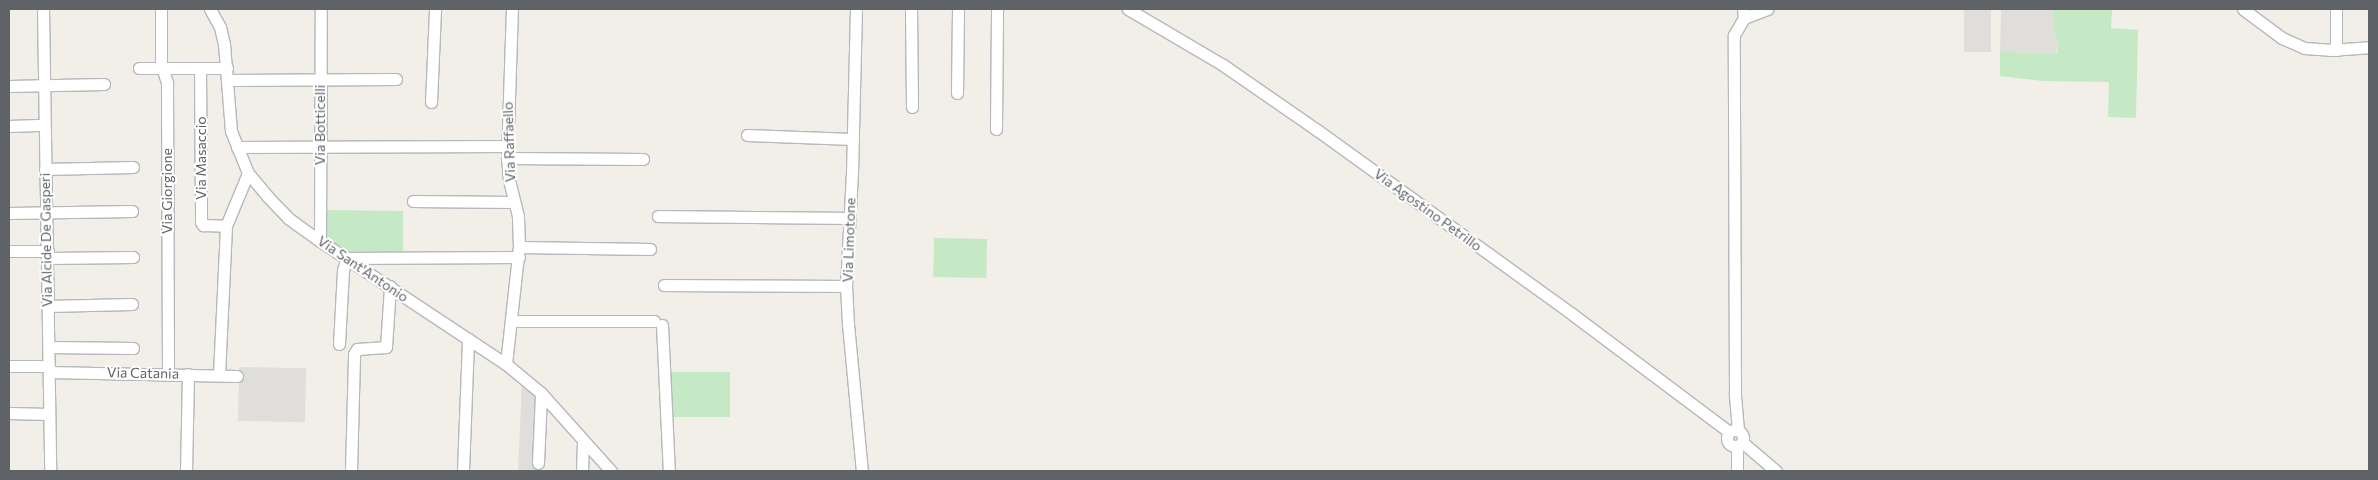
<!DOCTYPE html>
<html>
<head>
<meta charset="utf-8">
<style>
  body { margin:0 }
  #map { position:relative; width:2378px; height:480px; overflow:hidden; background:#f1efe8; font-family:Commissioner,sans-serif }
  div>[style] { position:absolute }
  .industrial>* { inset:0; background:#e0deda; transform-origin:0 0 }
  .green>* { inset:0; background:#c5e8c5; transform-origin:0 0 }
  .roads { filter:drop-shadow(1px 0 #b5b8bc) drop-shadow(-1px 0 #b5b8bc) drop-shadow(0 1px #b5b8bc) drop-shadow(0 -1px #b5b8bc) }
  .minor>* { height:11px; margin:-5.5px; padding:0 5.5px; transform-origin:5.5px; border-radius:5.5px; background:#fff }
  .minor>.ring { margin:-5.5px; padding:0; box-sizing:content-box; background:none; border:11px solid #fff; border-radius:50% }
  span { translate:-50% -50%; white-space:nowrap; text-align:center; line-height:1.15; -webkit-text-stroke:4px #fff; paint-order:stroke }
  .street-label { font-size:14px; color:#5f6368 }
  .frame { position:absolute; inset:0; border:10px solid #5f6368; pointer-events:none }
</style>
</head>
<body>
<div id="map">
  <div class="industrial">
    <div style="left:1964px;top:9px;width:27px;height:43px"></div>
    <div style="clip-path:polygon(2001px 9px,2052px 9px,2055px 36px,2058px 41px,2056px 53px,2000px 52px)"></div>
    <div style="left:239px;top:367px;width:67px;height:54px;rotate:1deg"></div>
    <div style="clip-path:polygon(522px 381px,538px 396px,541px 471px,518px 471px)"></div>
  </div>
  <div class="green">
    <div style="clip-path:polygon(2052px 9px,2112px 9px,2111px 28px,2138px 30px,2136px 118px,2108px 117px,2109px 82px,2043px 81px,2000px 76px,2000px 52px,2057px 53px,2058px 41px,2055px 36px)"></div>
    <div style="clip-path:polygon(326px 210px,403px 211px,403px 253px,345px 252px,326px 239px)"></div>
    <div style="left:934px;top:238px;width:53px;height:39px;rotate:1deg"></div>
    <div style="left:670px;top:372px;width:60px;height:45px"></div>
  </div>
  <div class="roads">
    <div class="minor">
      <div style="left:43px;top:9px;width:462px;rotate:89.1deg"></div>
      <div style="left:161px;top:9px;width:55px;rotate:90deg"></div>
      <div style="left:161px;top:64px;width:20px;rotate:72deg"></div>
      <div style="left:167px;top:83px;width:291px;rotate:89.8deg"></div>
      <div style="left:210px;top:9px;width:21px;rotate:61deg"></div>
      <div style="left:220px;top:27px;width:17px;rotate:77deg"></div>
      <div style="left:224px;top:44px;width:87px;rotate:85.4deg"></div>
      <div style="left:231px;top:131px;width:45px;rotate:68deg"></div>
      <div style="left:248px;top:173px;width:31px;rotate:50deg"></div>
      <div style="left:268px;top:197px;width:29px;rotate:46deg"></div>
      <div style="left:288px;top:218px;width:39px;rotate:36deg"></div>
      <div style="left:320px;top:241px;width:223px;rotate:33.5deg"></div>
      <div style="left:506px;top:364px;width:45px;rotate:39.6deg"></div>
      <div style="left:541px;top:393px;width:105px;rotate:48.1deg"></div>
      <div style="left:856px;top:9px;width:163px;rotate:91.4deg"></div>
      <div style="left:852px;top:172px;width:114px;rotate:93deg"></div>
      <div style="left:846px;top:286px;width:38px;rotate:87deg"></div>
      <div style="left:848px;top:324px;width:148px;rotate:84.6deg"></div>
      <div style="left:911px;top:9px;width:98px;rotate:89.4deg"></div>
      <div style="left:1128px;top:9px;width:110px;rotate:30.5deg"></div>
      <div style="left:1223px;top:65px;width:114px;rotate:34.7deg"></div>
      <div style="left:1317px;top:130px;width:314px;rotate:35.8deg"></div>
      <div style="left:1572px;top:314px;width:196px;rotate:36.9deg"></div>
      <div style="left:2243px;top:9px;width:49px;rotate:36.6deg"></div>
      <div style="left:2282px;top:38px;width:24px;rotate:24deg"></div>
      <div style="left:2304px;top:48px;width:26px;rotate:4deg"></div>
      <div style="left:2330px;top:50px;width:39px;rotate:-4deg"></div>
      <div style="left:2336px;top:9px;width:41px;rotate:90deg"></div>
      <div style="left:1744px;top:18px;width:25px;rotate:-21deg"></div>
      <div style="left:139px;top:68px;width:88px"></div>
      <div style="left:200px;top:68px;width:154px;rotate:89.6deg"></div>
      <div style="left:201px;top:222px;width:4px;rotate:56deg"></div>
      <div style="left:203px;top:225px;width:23px;rotate:2deg"></div>
      <div style="left:228px;top:80px;width:168px;rotate:-0.3deg"></div>
      <div style="left:9px;top:86px;width:95px;rotate:-1.2deg"></div>
      <div style="left:957px;top:93px;width:84px;rotate:-89.3deg"></div>
      <div style="left:431px;top:102px;width:93px;rotate:-87.5deg"></div>
      <div style="left:9px;top:126px;width:35px;rotate:-2deg"></div>
      <div style="left:996px;top:129px;width:120px;rotate:-89.5deg"></div>
      <div style="left:747px;top:135px;width:106px;rotate:2.2deg"></div>
      <div style="left:237px;top:147px;width:270px;rotate:-0.2deg"></div>
      <div style="left:507px;top:158px;width:136px;rotate:0.4deg"></div>
      <div style="left:45px;top:169px;width:88px;rotate:-1.3deg"></div>
      <div style="left:413px;top:201px;width:101px;rotate:0.6deg"></div>
      <div style="left:9px;top:213px;width:123px;rotate:-0.9deg"></div>
      <div style="left:658px;top:216px;width:191px;rotate:0.6deg"></div>
      <div style="left:320px;top:241px;width:232px;rotate:-89.8deg"></div>
      <div style="left:519px;top:247px;width:131px;rotate:0.9deg"></div>
      <div style="left:9px;top:251px;width:39px"></div>
      <div style="left:48px;top:258px;width:85px;rotate:-0.7deg"></div>
      <div style="left:664px;top:285px;width:182px;rotate:0.3deg"></div>
      <div style="left:47px;top:306px;width:85px;rotate:-1.3deg"></div>
      <div style="left:512px;top:321px;width:142px"></div>
      <div style="left:662px;top:325px;width:146px;rotate:87.3deg"></div>
      <div style="left:339px;top:344px;width:74px;rotate:-86.9deg"></div>
      <div style="left:343px;top:270px;width:13px;rotate:-72deg"></div>
      <div style="left:347px;top:258px;width:172px;rotate:-0.3deg"></div>
      <div style="left:49px;top:347px;width:84px;rotate:0.7deg"></div>
      <div style="left:506px;top:364px;width:118px;rotate:-83.7deg"></div>
      <div style="left:519px;top:247px;width:31px;rotate:-92deg"></div>
      <div style="left:518px;top:216px;width:37px;rotate:-104deg"></div>
      <div style="left:509px;top:180px;width:22px;rotate:-95deg"></div>
      <div style="left:507px;top:158px;width:149px;rotate:-88.1deg"></div>
      <div style="left:9px;top:366px;width:40px"></div>
      <div style="left:49px;top:372px;width:188px;rotate:1.2deg"></div>
      <div style="left:219px;top:375px;width:149px;rotate:-87.3deg"></div>
      <div style="left:226px;top:226px;width:57px;rotate:-67.5deg"></div>
      <div style="left:9px;top:413px;width:40px;rotate:1.4deg"></div>
      <div class="ring" style="left:1727px;top:430px;width:5px;height:5px"></div>
      <div style="left:1738px;top:430px;width:37px;rotate:-95deg"></div>
      <div style="left:1735px;top:393px;width:358px;rotate:-90.2deg"></div>
      <div style="left:1734px;top:35px;width:20px;rotate:-60deg"></div>
      <div style="left:1744px;top:18px;width:9px;rotate:-96deg"></div>
      <div style="left:1742px;top:442px;width:45px;rotate:40.5deg"></div>
      <div style="left:538px;top:463px;width:70px;rotate:-87.5deg"></div>
      <div style="left:186px;top:471px;width:97px;rotate:-88.8deg"></div>
      <div style="left:351px;top:471px;width:117px;rotate:-88.5deg"></div>
      <div style="left:354px;top:354px;width:6px;rotate:-59deg"></div>
      <div style="left:357px;top:349px;width:29px;rotate:-4deg"></div>
      <div style="left:386px;top:347px;width:61px;rotate:-86.2deg"></div>
      <div style="left:463px;top:471px;width:132px;rotate:-87.8deg"></div>
      <div style="left:582px;top:471px;width:30px;rotate:-88deg"></div>
      <div style="left:1737px;top:471px;width:25px;rotate:-90deg"></div>
    </div>
  </div>
  <div class="street-label">
    <span style="left:320px;top:125px;rotate:-90deg">Via Botticelli</span>
    <span style="left:509px;top:142px;rotate:-92deg">Via Raffaello</span>
    <span style="left:201px;top:158px;rotate:-90deg">Via Masaccio</span>
    <span style="left:167px;top:191px;rotate:-90deg">Via Giorgione</span>
    <span style="left:1428px;top:210px;rotate:36deg">Via Agostino Petrillo</span>
    <span style="left:46px;top:240px;rotate:-91deg">Via Alcide De Gasperi</span>
    <span style="left:849px;top:240px;rotate:-88deg">Via Limotone</span>
    <span style="left:363px;top:269px;rotate:34deg">Via Sant'Antonio</span>
    <span style="left:143px;top:373px;rotate:1deg">Via Catania</span>
  </div>
  <div class="frame"></div>
</div>
</body>
</html>
